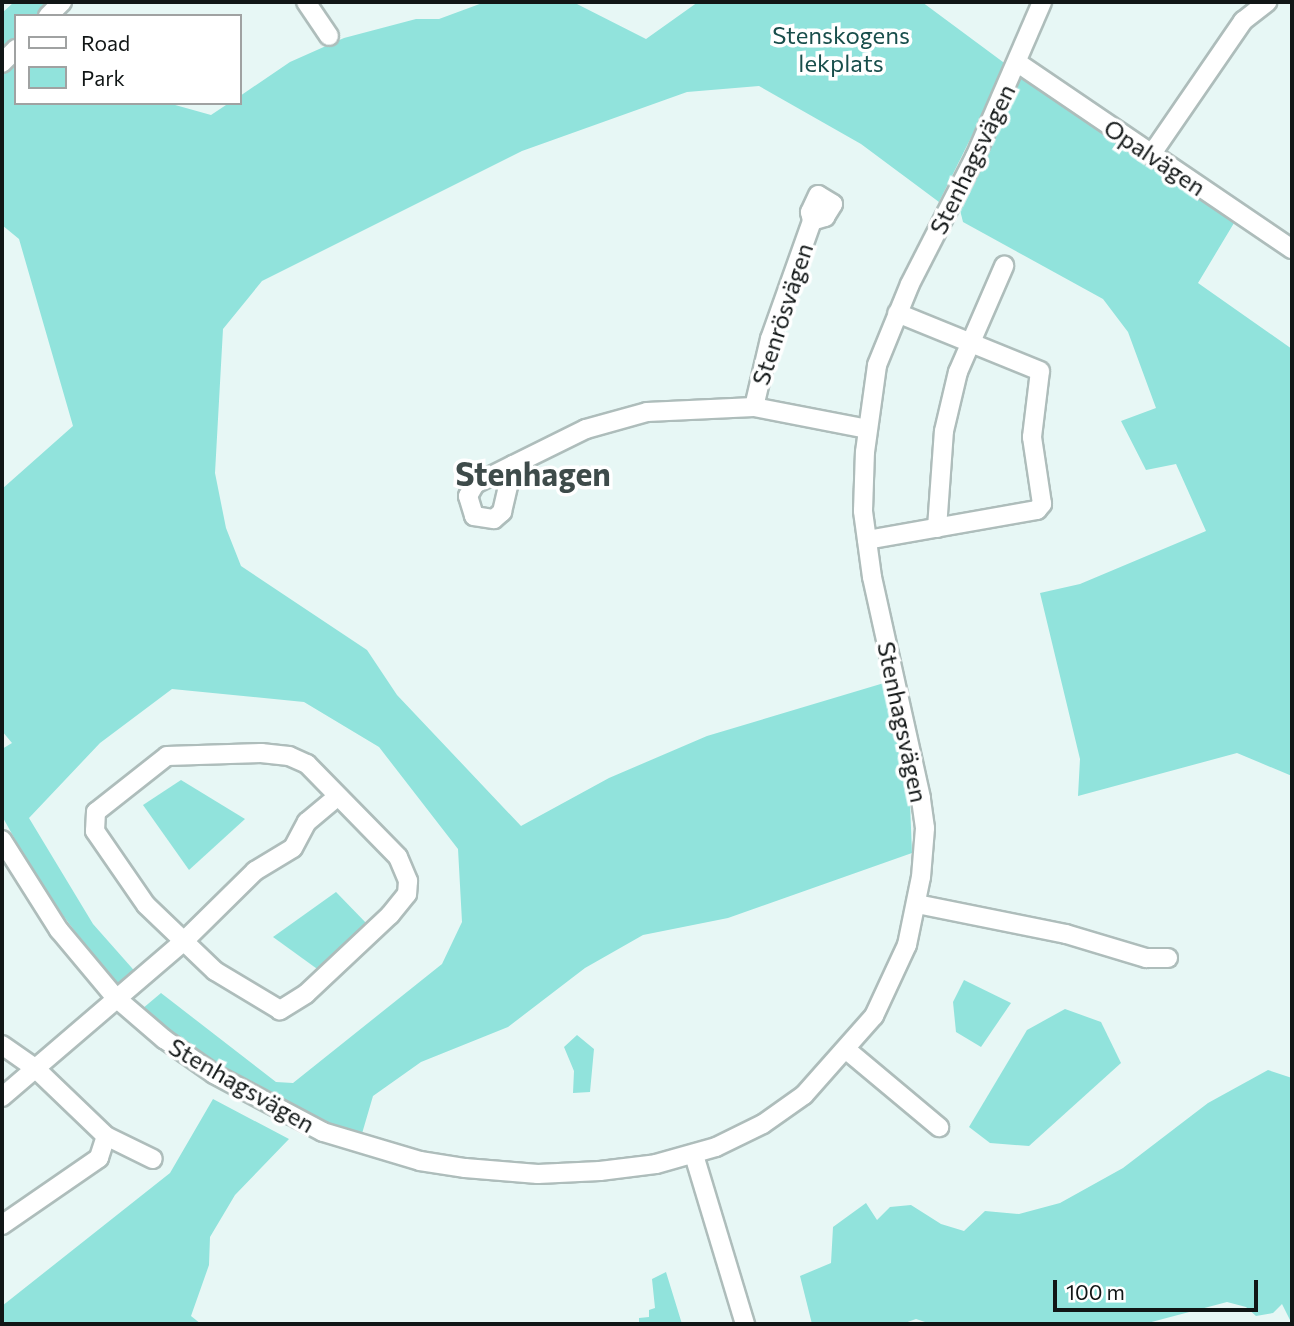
<!DOCTYPE html>
<html>
<head>
<meta charset="utf-8">
<style>
  body { margin:0 }
  #map { position:relative; width:1294px; height:1326px; overflow:hidden; background:#e7f7f5; font-family:Commissioner,sans-serif }
  div>[style] { position:absolute }
  .green>* { inset:0; background:#91e3dc }
  .roads { filter:drop-shadow(2px 0 #aebdbb) drop-shadow(-2px 0 #aebdbb) drop-shadow(0 2px #aebdbb) drop-shadow(0 -2px #aebdbb) }
  .minor>* { height:18px; margin:-9px; padding:0 9px; transform-origin:9px; border-radius:9px; background:#fff }
  span { translate:-50% -50%; white-space:nowrap; text-align:center; line-height:1.15; -webkit-text-stroke:7px #fff; paint-order:stroke }
  .park-label { font-size:24px; color:#184e4b }
  .street-label { font-size:24px; color:#111616 }
  .district-label { font-size:32px; color:#3e4b4a; font-weight:700 }
  .frame { position:absolute; inset:0; border:4px solid #111616; pointer-events:none }
  .legend { position:absolute; left:14px; top:14px; width:228px; height:91px; box-sizing:border-box; background:#fff; border:2px solid #a0a2a2; margin:0; padding:9px 12px; list-style:none; font-size:21px; color:#111616 }
  .legend li { display:flex; align-items:center; gap:14px; height:35px }
  .legend b { width:35px; border:2px solid #a0a2a2 }
  .scale { position:absolute; left:1053px; top:1280px; width:205px; height:32px; box-sizing:border-box; border:4px solid #111616; border-top:0; padding-left:9px; font-size:21px; line-height:24px; white-space:nowrap; color:#111616; -webkit-text-stroke:5px #fff; paint-order:stroke }
</style>
</head>
<body>
<div id="map">
  <div class="green">
    <div style="clip-path:polygon(14px 2px,52px 2px,38px 16px,16px 16px,16px 38px,2px 52px,2px 13px)"></div>
    <div style="clip-path:polygon(485px 2px,573px 2px,646px 39px,698px 2px,922px 2px,1007px 65px,939px 202px,861px 144px,759px 86px,687px 92px,522px 151px,262px 281px,223px 329px,215px 473px,226px 528px,241px 566px,367px 650px,397px 695px,521px 826px,609px 778px,707px 736px,884px 683px,910px 803px,912px 853px,728px 918px,643px 935px,585px 968px,508px 1027px,421px 1062px,373px 1096px,361px 1137px,311px 1119px,225px 1071px,142px 1009px,161px 993px,276px 1082px,293px 1083px,442px 964px,462px 922px,458px 849px,379px 747px,304px 702px,172px 689px,100px 743px,29px 818px,93px 924px,139px 976px,119px 989px,42px 888px,2px 816px,2px 749px,12px 743px,2px 731px,2px 489px,73px 426px,19px 239px,2px 225px,2px 68px,16px 54px,16px 103px,168px 103px,211px 115px,229px 103px,240px 103px,240px 96px,290px 62px,344px 38px,416px 19px,439px 19px)"></div>
    <div style="clip-path:polygon(1033px 74px,1240px 213px,1198px 283px,1292px 349px,1292px 776px,1237px 753px,1078px 796px,1080px 759px,1040px 593px,1080px 584px,1206px 531px,1176px 464px,1146px 470px,1121px 421px,1156px 408px,1128px 332px,1103px 299px,963px 222px,960px 210px,1021px 77px)"></div>
    <div style="clip-path:polygon(181px 780px,245px 819px,189px 870px,143px 805px)"></div>
    <div style="clip-path:polygon(336px 892px,369px 926px,320px 971px,273px 937px)"></div>
    <div style="clip-path:polygon(964px 980px,1011px 1003px,981px 1047px,956px 1032px,953px 1002px)"></div>
    <div style="clip-path:polygon(1065px 1009px,1101px 1022px,1121px 1063px,1029px 1146px,990px 1143px,969px 1127px,1027px 1030px)"></div>
    <div style="clip-path:polygon(577px 1035px,594px 1049px,590px 1092px,573px 1093px,574px 1071px,564px 1047px)"></div>
    <div style="clip-path:polygon(1268px 1070px,1292px 1078px,1292px 1324px,1282px 1304px,1273px 1313px,1256px 1316px,1246px 1307px,1227px 1302px,1144px 1324px,924px 1324px,928px 1323px,916px 1319px,902px 1324px,812px 1324px,800px 1276px,831px 1263px,833px 1227px,866px 1203px,877px 1220px,890px 1207px,911px 1205px,941px 1224px,964px 1231px,985px 1211px,1019px 1214px,1060px 1203px,1123px 1168px,1208px 1103px)"></div>
    <div style="clip-path:polygon(213px 1099px,289px 1139px,235px 1195px,210px 1237px,209px 1265px,191px 1316px,201px 1324px,2px 1324px,2px 1306px,170px 1173px)"></div>
    <div style="clip-path:polygon(666px 1272px,682px 1324px,639px 1324px,639px 1318px,649px 1317px,649px 1310px,655px 1308px,652px 1279px)"></div>
  </div>
  <div class="roads">
    <div class="minor">
      <div style="left:306px;top:2px;width:41px;rotate:55.9deg"></div>
      <div style="left:48px;top:16px;width:20px;rotate:-45deg"></div>
      <div style="left:2px;top:63px;width:20px;rotate:-45deg"></div>
      <div style="left:1018px;top:63px;width:331px;rotate:34.2deg"></div>
      <div style="left:1151px;top:155px;width:163px;rotate:-55.5deg"></div>
      <div style="left:1243px;top:21px;width:31px;rotate:-38deg"></div>
      <div style="left:754px;top:407px;width:70px;rotate:-76.8deg"></div>
      <div style="left:770px;top:339px;width:125px;rotate:-70.4deg"></div>
      <div style="left:812px;top:221px;width:14px;rotate:-17deg"></div>
      <div style="left:825px;top:217px;width:15px;rotate:-58deg"></div>
      <div style="left:833px;top:204px;width:17px;rotate:-149deg"></div>
      <div style="left:818px;top:195px;width:19px;rotate:115deg"></div>
      <div style="left:810px;top:212px;width:9px;rotate:77deg"></div>
      <div style="left:513px;top:465px;width:42px;rotate:153.4deg"></div>
      <div style="left:475px;top:484px;width:14px;rotate:120deg"></div>
      <div style="left:468px;top:496px;width:21px;rotate:73deg"></div>
      <div style="left:474px;top:516px;width:20px;rotate:9deg"></div>
      <div style="left:494px;top:519px;width:11px;rotate:-41deg"></div>
      <div style="left:502px;top:512px;width:48px;rotate:-76.8deg"></div>
      <div style="left:513px;top:465px;width:81px;rotate:-26.3deg"></div>
      <div style="left:586px;top:429px;width:63px;rotate:-15.6deg"></div>
      <div style="left:647px;top:412px;width:107px;rotate:-2.7deg"></div>
      <div style="left:754px;top:407px;width:115px;rotate:11deg"></div>
      <div style="left:937px;top:528px;width:97px;rotate:-85.9deg"></div>
      <div style="left:944px;top:431px;width:61px;rotate:-76.7deg"></div>
      <div style="left:958px;top:372px;width:116px;rotate:-66.5deg"></div>
      <div style="left:867px;top:540px;width:173px;rotate:-10deg"></div>
      <div style="left:1037px;top:510px;width:8px;rotate:-50deg"></div>
      <div style="left:1042px;top:504px;width:68px;rotate:-98.5deg"></div>
      <div style="left:1032px;top:437px;width:66px;rotate:-83.1deg"></div>
      <div style="left:1040px;top:371px;width:154px;rotate:-157.9deg"></div>
      <div style="left:261px;top:753px;width:28px;rotate:6deg"></div>
      <div style="left:289px;top:756px;width:20px;rotate:24deg"></div>
      <div style="left:307px;top:764px;width:130px;rotate:45.6deg"></div>
      <div style="left:398px;top:857px;width:26px;rotate:67deg"></div>
      <div style="left:408px;top:881px;width:13px;rotate:94deg"></div>
      <div style="left:407px;top:894px;width:27px;rotate:129deg"></div>
      <div style="left:390px;top:915px;width:115px;rotate:136.8deg"></div>
      <div style="left:306px;top:994px;width:31px;rotate:148deg"></div>
      <div style="left:280px;top:1010px;width:76px;rotate:-149deg"></div>
      <div style="left:215px;top:971px;width:95px;rotate:-136.3deg"></div>
      <div style="left:146px;top:905px;width:90px;rotate:-124.6deg"></div>
      <div style="left:95px;top:831px;width:19px;rotate:-87deg"></div>
      <div style="left:96px;top:812px;width:90px;rotate:-38.3deg"></div>
      <div style="left:167px;top:756px;width:94px;rotate:-1.8deg"></div>
      <div style="left:2px;top:840px;width:107px;rotate:57.7deg"></div>
      <div style="left:59px;top:930px;width:87px;rotate:50.1deg"></div>
      <div style="left:115px;top:997px;width:65px;rotate:40.6deg"></div>
      <div style="left:164px;top:1039px;width:61px;rotate:35deg"></div>
      <div style="left:214px;top:1074px;width:123px;rotate:28deg"></div>
      <div style="left:323px;top:1132px;width:101px;rotate:16.6deg"></div>
      <div style="left:420px;top:1161px;width:46px;rotate:8.8deg"></div>
      <div style="left:465px;top:1168px;width:73px;rotate:4.7deg"></div>
      <div style="left:538px;top:1174px;width:62px;rotate:-2.8deg"></div>
      <div style="left:600px;top:1171px;width:56px;rotate:-7.1deg"></div>
      <div style="left:656px;top:1164px;width:62px;rotate:-15.8deg"></div>
      <div style="left:716px;top:1147px;width:52px;rotate:-26.1deg"></div>
      <div style="left:763px;top:1124px;width:50px;rotate:-35.3deg"></div>
      <div style="left:804px;top:1095px;width:106px;rotate:-48.5deg"></div>
      <div style="left:874px;top:1016px;width:78px;rotate:-65.1deg"></div>
      <div style="left:907px;top:945px;width:69px;rotate:-78.4deg"></div>
      <div style="left:921px;top:877px;width:49px;rotate:-85.3deg"></div>
      <div style="left:925px;top:828px;width:30px;rotate:-98deg"></div>
      <div style="left:921px;top:798px;width:226px;rotate:-102.5deg"></div>
      <div style="left:872px;top:577px;width:67px;rotate:-97.8deg"></div>
      <div style="left:863px;top:511px;width:59px;rotate:-88.1deg"></div>
      <div style="left:865px;top:452px;width:88px;rotate:-82.1deg"></div>
      <div style="left:877px;top:365px;width:87px;rotate:-67.8deg"></div>
      <div style="left:910px;top:284px;width:143px;rotate:-62.9deg"></div>
      <div style="left:975px;top:157px;width:169px;rotate:-66.6deg"></div>
      <div style="left:917px;top:904px;width:152px;rotate:11.4deg"></div>
      <div style="left:1066px;top:934px;width:84px;rotate:16.7deg"></div>
      <div style="left:1146px;top:958px;width:22px"></div>
      <div style="left:2px;top:1045px;width:39px;rotate:35deg"></div>
      <div style="left:34px;top:1067px;width:100px;rotate:43.8deg"></div>
      <div style="left:106px;top:1136px;width:23px;rotate:108deg"></div>
      <div style="left:99px;top:1158px;width:118px;rotate:145.4deg"></div>
      <div style="left:848px;top:1051px;width:119px;rotate:39.9deg"></div>
      <div style="left:2px;top:1097px;width:240px;rotate:-40.6deg"></div>
      <div style="left:184px;top:941px;width:100px;rotate:-44.6deg"></div>
      <div style="left:255px;top:871px;width:44px;rotate:-31.2deg"></div>
      <div style="left:293px;top:848px;width:30px;rotate:-62deg"></div>
      <div style="left:307px;top:822px;width:40px;rotate:-40deg"></div>
      <div style="left:106px;top:1136px;width:52px;rotate:26.1deg"></div>
      <div style="left:694px;top:1155px;width:177px;rotate:73.2deg"></div>
    </div>
  </div>
  <div class="park-label">
    <span style="left:841px;top:49px">Stenskogens<br>lekplats</span>
  </div>
  <div class="street-label">
    <span style="left:1155px;top:157px;rotate:34deg">Opalvägen</span>
    <span style="left:972px;top:159px;rotate:-64deg">Stenhagsvägen</span>
    <span style="left:782px;top:314px;rotate:-72deg">Stenrösvägen</span>
    <span style="left:903px;top:722px;rotate:78deg">Stenhagsvägen</span>
    <span style="left:242px;top:1085px;rotate:30deg">Stenhagsvägen</span>
  </div>
  <div class="district-label">
    <span style="left:533px;top:473px">Stenhagen</span>
  </div>
  <div class="frame"></div>
  <ul class="legend">
  <li><b style="height:9px;background:#fff"></b>Road</li>
  <li><b style="height:19px;background:#91e3dc"></b>Park</li>
  </ul>
  <div class="scale">100 m</div>
</div>
</body>
</html>
